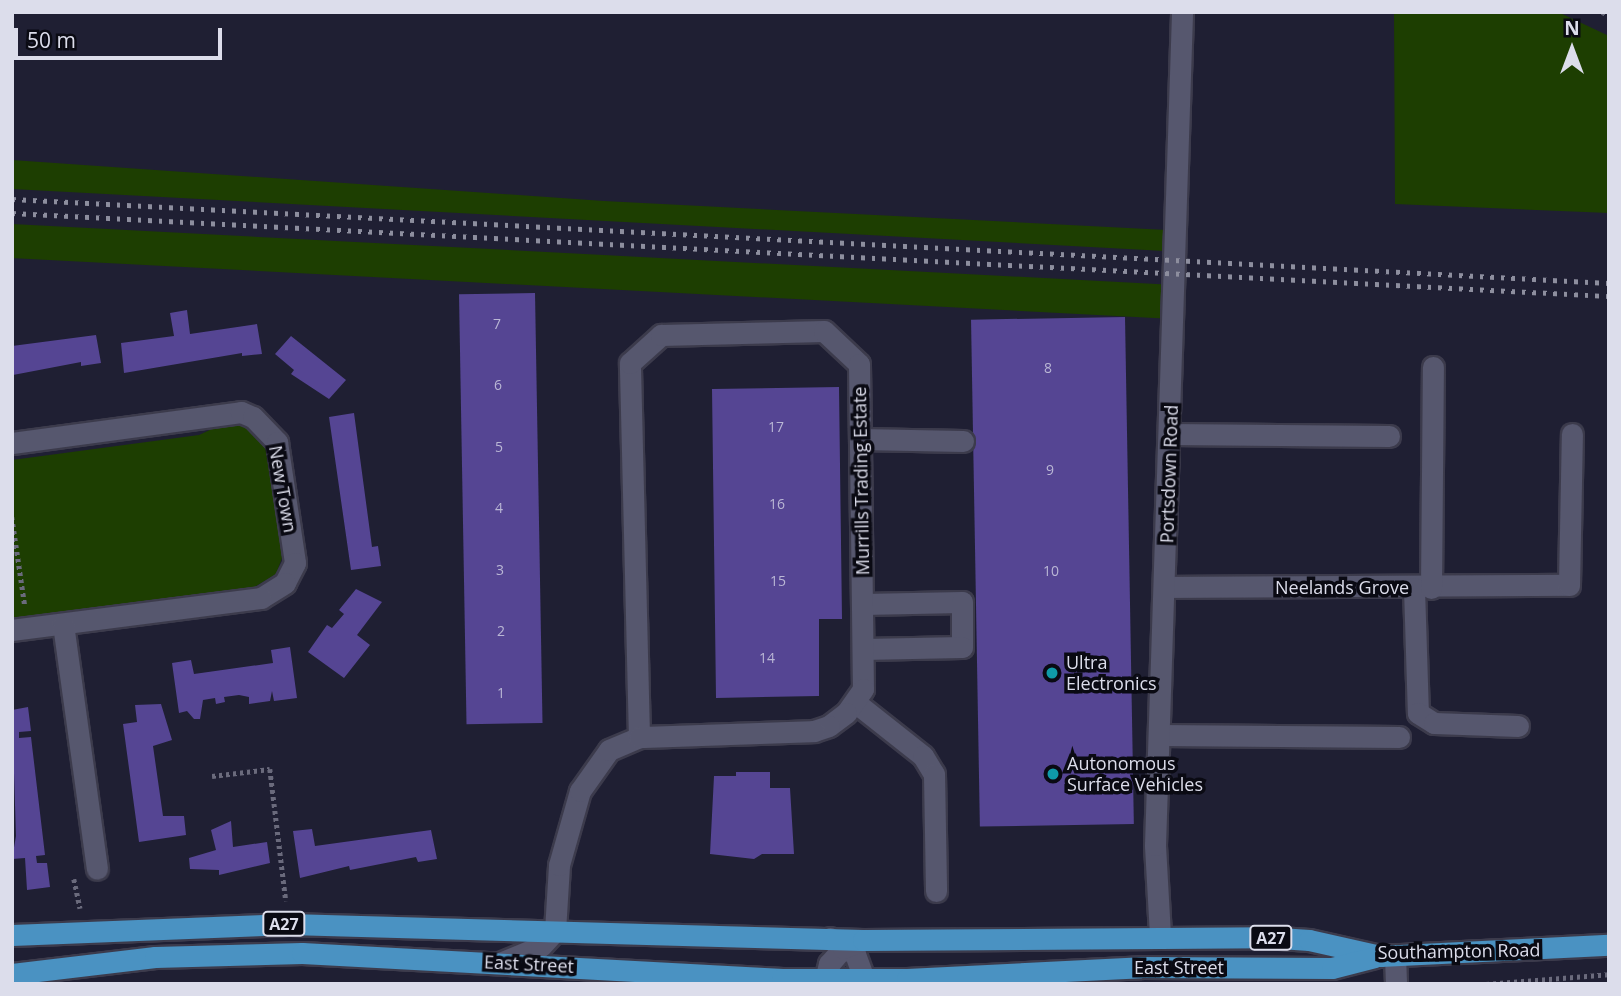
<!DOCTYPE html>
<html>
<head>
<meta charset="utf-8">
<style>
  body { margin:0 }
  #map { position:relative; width:1621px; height:996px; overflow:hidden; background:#1f1f33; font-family:"Open Sans",sans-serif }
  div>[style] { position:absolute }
  .green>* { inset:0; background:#1d3e01; transform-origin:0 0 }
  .building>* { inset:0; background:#554593; transform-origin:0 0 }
  .path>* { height:4.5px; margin-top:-2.25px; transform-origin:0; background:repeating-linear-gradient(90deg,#6a6a7c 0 3.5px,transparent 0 7px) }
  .roads { filter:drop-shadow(2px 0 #3c3b4c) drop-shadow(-2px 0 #3c3b4c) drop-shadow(0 2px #3c3b4c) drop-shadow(0 -2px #3c3b4c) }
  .minor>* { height:21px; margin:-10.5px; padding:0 10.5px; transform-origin:10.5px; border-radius:10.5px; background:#56576e }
  .major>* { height:21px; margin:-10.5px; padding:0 10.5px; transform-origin:10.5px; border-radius:10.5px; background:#4a92c2 }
  .rail>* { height:5px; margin-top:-2.5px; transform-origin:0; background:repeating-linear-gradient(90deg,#8d8e9e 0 3.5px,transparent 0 10.5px) }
  .dots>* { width:19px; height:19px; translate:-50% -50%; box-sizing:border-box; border:4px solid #0a0a13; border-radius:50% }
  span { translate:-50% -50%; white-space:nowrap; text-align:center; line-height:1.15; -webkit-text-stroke:7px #0a0a13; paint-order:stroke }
  .number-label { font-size:14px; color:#bab7d5 }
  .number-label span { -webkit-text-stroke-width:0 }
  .shield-label span { padding:2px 5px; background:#0a0a13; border:2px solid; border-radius:5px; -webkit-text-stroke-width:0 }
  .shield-label { font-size:16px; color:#dcddeb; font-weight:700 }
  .street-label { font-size:18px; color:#dcddeb }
  .poi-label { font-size:18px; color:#dcddeb }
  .left { translate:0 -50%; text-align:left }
  .frame { position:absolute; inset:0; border:14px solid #dcddeb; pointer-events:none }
  .north { position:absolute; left:1537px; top:14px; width:70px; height:70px; -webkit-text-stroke:5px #0a0a13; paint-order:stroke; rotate:0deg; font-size:19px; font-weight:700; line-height:28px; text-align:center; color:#dcddeb }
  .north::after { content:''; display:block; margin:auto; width:24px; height:32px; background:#dcddeb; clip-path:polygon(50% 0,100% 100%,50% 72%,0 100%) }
  .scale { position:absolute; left:14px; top:28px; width:208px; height:32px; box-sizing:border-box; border:4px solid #dcddeb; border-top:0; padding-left:9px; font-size:21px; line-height:24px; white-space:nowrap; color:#dcddeb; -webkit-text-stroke:5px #0a0a13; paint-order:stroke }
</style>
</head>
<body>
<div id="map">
  <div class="green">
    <div style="clip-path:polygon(1394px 12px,1558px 12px,1609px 36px,1609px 213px,1395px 204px)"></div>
    <div style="clip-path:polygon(12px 160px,604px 201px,1167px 230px,1165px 251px,12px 189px)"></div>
    <div style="left:12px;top:224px;width:1160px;height:34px;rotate:3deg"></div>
    <div style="clip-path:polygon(225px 423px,247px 426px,269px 450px,282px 558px,276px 574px,248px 591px,12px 622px,12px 460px,199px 435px)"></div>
  </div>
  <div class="building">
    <div style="left:535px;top:293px;width:430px;height:76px;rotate:89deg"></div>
    <div style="clip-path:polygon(187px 310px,190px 334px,257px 324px,262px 354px,242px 356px,242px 353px,124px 373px,121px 343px,174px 336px,170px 313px)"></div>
    <div style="left:1125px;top:317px;width:507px;height:154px;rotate:89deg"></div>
    <div style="clip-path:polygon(96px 335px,101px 363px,81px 366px,81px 362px,13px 375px,12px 346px)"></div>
    <div style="clip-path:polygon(291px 336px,346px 380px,329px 399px,291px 374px,294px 370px,275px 354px)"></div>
    <div style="clip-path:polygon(839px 387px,842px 619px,819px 619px,819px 696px,716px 698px,712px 389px)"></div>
    <div style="clip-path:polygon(354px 413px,372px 547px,378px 546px,381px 566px,351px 570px,329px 417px)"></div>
    <div style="clip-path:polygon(356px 589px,382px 602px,357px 635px,370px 645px,344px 678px,308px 652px,327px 625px,332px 628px,344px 614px,339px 610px)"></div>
    <div style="clip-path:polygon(290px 647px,297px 698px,274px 701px,272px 691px,270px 701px,249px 704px,249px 697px,239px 695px,224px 697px,225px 702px,216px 704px,215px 698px,203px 700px,200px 719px,194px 719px,187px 711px,179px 713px,172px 663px,191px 660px,194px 674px,273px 663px,271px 650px)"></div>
    <div style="clip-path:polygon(161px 704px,172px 740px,153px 746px,163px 816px,184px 816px,186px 835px,139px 842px,123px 724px,137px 722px,135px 705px)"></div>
    <div style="clip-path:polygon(28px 707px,31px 731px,19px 732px,19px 738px,31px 737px,45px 855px,36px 856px,37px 863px,47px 863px,50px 887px,27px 890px,25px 858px,12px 859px,16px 836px,12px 710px)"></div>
    <div style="clip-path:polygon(736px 772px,770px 772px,770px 788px,790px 788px,794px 854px,762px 854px,754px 859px,710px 854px,714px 776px,736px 776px)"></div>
    <div style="clip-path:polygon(231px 821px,233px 847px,267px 842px,270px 863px,219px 875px,219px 870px,190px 869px,189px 858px,216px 850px,211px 830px)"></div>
    <div style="clip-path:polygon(312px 829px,315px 846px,431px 830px,437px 859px,418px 862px,416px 857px,350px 870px,349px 866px,300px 878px,293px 831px)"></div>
  </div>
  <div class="path">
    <div style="left:1602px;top:12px;width:8px;rotate:23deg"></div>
    <div style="left:12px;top:517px;width:90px;rotate:81.7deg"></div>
    <div style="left:212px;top:776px;width:58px;rotate:-6.9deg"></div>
    <div style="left:270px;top:769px;width:133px;rotate:83.1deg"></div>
    <div style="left:74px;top:879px;width:30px;rotate:78deg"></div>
    <div style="left:1486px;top:984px;width:123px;rotate:-4.6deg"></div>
  </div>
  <div class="roads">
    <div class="minor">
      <div style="left:1170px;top:434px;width:219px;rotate:0.5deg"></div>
      <div style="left:860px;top:439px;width:103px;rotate:1.1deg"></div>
      <div style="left:12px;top:443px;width:231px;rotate:-7.7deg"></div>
      <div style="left:241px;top:412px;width:13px;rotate:23deg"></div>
      <div style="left:253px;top:417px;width:35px;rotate:46deg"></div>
      <div style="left:277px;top:442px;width:122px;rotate:81.5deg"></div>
      <div style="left:295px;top:563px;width:22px;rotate:117deg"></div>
      <div style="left:285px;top:583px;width:28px;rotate:148deg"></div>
      <div style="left:261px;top:598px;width:251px;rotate:172.7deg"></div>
      <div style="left:1165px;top:587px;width:404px;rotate:-0.3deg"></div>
      <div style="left:1569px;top:585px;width:151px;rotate:-88.9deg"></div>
      <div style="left:1414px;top:588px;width:125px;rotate:88.2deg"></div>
      <div style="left:1418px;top:713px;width:19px;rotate:32deg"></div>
      <div style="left:1434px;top:723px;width:84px;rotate:2deg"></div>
      <div style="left:1431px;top:588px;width:221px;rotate:-89.5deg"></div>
      <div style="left:863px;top:604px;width:99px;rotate:-1.2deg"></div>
      <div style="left:962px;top:602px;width:45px;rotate:90deg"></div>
      <div style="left:962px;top:647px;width:99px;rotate:178.8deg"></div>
      <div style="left:63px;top:624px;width:247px;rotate:82.1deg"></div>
      <div style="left:856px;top:703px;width:85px;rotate:38.3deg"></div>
      <div style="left:923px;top:756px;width:21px;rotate:59deg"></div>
      <div style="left:934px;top:774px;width:117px;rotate:89deg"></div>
      <div style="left:1160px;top:735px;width:239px;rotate:0.5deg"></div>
      <div style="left:1160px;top:935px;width:90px;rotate:-93.2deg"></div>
      <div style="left:1155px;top:845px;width:833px;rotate:-88.14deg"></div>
      <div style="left:830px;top:938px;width:30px;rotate:33deg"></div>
      <div style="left:855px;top:954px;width:32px;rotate:70deg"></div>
      <div style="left:1395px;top:955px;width:29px;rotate:88deg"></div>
      <div style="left:500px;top:963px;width:44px;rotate:-22.5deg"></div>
      <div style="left:541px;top:946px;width:21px;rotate:-47deg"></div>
      <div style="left:555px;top:931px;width:66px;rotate:-86.5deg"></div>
      <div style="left:559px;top:865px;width:77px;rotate:-74.2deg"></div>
      <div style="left:580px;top:791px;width:50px;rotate:-54.7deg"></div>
      <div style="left:609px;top:750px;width:33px;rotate:-23deg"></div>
      <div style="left:639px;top:737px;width:374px;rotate:-91.4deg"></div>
      <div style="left:630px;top:363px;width:42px;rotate:-42.1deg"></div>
      <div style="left:661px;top:335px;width:163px;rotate:-1.4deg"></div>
      <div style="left:824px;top:331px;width:48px;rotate:43.3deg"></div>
      <div style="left:859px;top:364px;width:325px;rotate:89.3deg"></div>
      <div style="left:863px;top:689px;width:29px;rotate:125deg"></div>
      <div style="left:846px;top:713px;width:21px;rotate:143deg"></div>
      <div style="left:829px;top:726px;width:16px;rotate:162deg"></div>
      <div style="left:814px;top:731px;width:175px;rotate:178deg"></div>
      <div style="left:824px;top:984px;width:21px;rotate:-76deg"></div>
      <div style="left:829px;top:964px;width:21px;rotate:-49deg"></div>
      <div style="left:843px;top:948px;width:16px;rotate:-22deg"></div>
    </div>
    <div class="major">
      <div style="left:12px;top:935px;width:277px;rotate:-2.3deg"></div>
      <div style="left:289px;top:924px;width:574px;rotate:1.6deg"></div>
      <div style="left:863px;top:940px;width:402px;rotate:-0.4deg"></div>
      <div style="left:1265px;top:937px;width:44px;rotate:3.9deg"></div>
      <div style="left:1309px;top:940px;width:73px;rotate:12.7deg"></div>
      <div style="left:1380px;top:956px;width:229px;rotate:-2.8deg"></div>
      <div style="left:12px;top:974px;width:144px;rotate:-6.8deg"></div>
      <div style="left:155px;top:957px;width:147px;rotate:-1.6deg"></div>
      <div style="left:302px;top:953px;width:481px;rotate:3.1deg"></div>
      <div style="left:782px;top:979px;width:125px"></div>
      <div style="left:907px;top:979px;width:234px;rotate:-2.9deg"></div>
      <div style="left:1141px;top:967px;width:191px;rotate:0.3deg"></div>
      <div style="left:1332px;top:968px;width:44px;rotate:-14.3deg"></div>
    </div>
  </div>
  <div class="rail">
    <div style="left:12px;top:199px;width:1599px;rotate:3.01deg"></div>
    <div style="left:12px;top:213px;width:1599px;rotate:2.98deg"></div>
  </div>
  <div class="dots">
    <div style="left:1052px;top:673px;background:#0f9aa8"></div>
    <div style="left:1053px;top:774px;background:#0f9aa8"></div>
  </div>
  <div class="number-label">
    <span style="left:497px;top:324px">7</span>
    <span style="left:1048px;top:368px">8</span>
    <span style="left:498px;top:385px">6</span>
    <span style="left:776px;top:427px">17</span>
    <span style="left:499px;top:447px">5</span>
    <span style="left:1050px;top:470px">9</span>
    <span style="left:777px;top:504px">16</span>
    <span style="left:499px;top:508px">4</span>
    <span style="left:500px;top:570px">3</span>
    <span style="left:1051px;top:571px">10</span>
    <span style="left:778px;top:581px">15</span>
    <span style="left:501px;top:631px">2</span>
    <span style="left:767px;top:658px">14</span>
    <span style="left:501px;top:693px">1</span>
  </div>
  <div class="shield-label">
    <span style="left:284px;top:924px">A27</span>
    <span style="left:1271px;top:938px">A27</span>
  </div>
  <div class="street-label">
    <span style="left:1169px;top:474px;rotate:-88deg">Portsdown Road</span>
    <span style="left:861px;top:481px;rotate:-91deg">Murrills Trading Estate</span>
    <span style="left:283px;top:489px;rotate:80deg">New Town</span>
    <span style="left:1342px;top:587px">Neelands Grove</span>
    <span style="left:1459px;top:951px;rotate:-1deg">Southampton Road</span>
    <span style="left:529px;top:964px;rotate:3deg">East Street</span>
    <span style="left:1179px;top:967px">East Street</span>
  </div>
  <div class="poi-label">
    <span class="left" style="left:1066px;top:673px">Ultra<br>Electronics</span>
    <span class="left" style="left:1067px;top:774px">Autonomous<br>Surface Vehicles</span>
  </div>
  <div class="frame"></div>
  <div class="north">N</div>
  <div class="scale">50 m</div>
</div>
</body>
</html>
